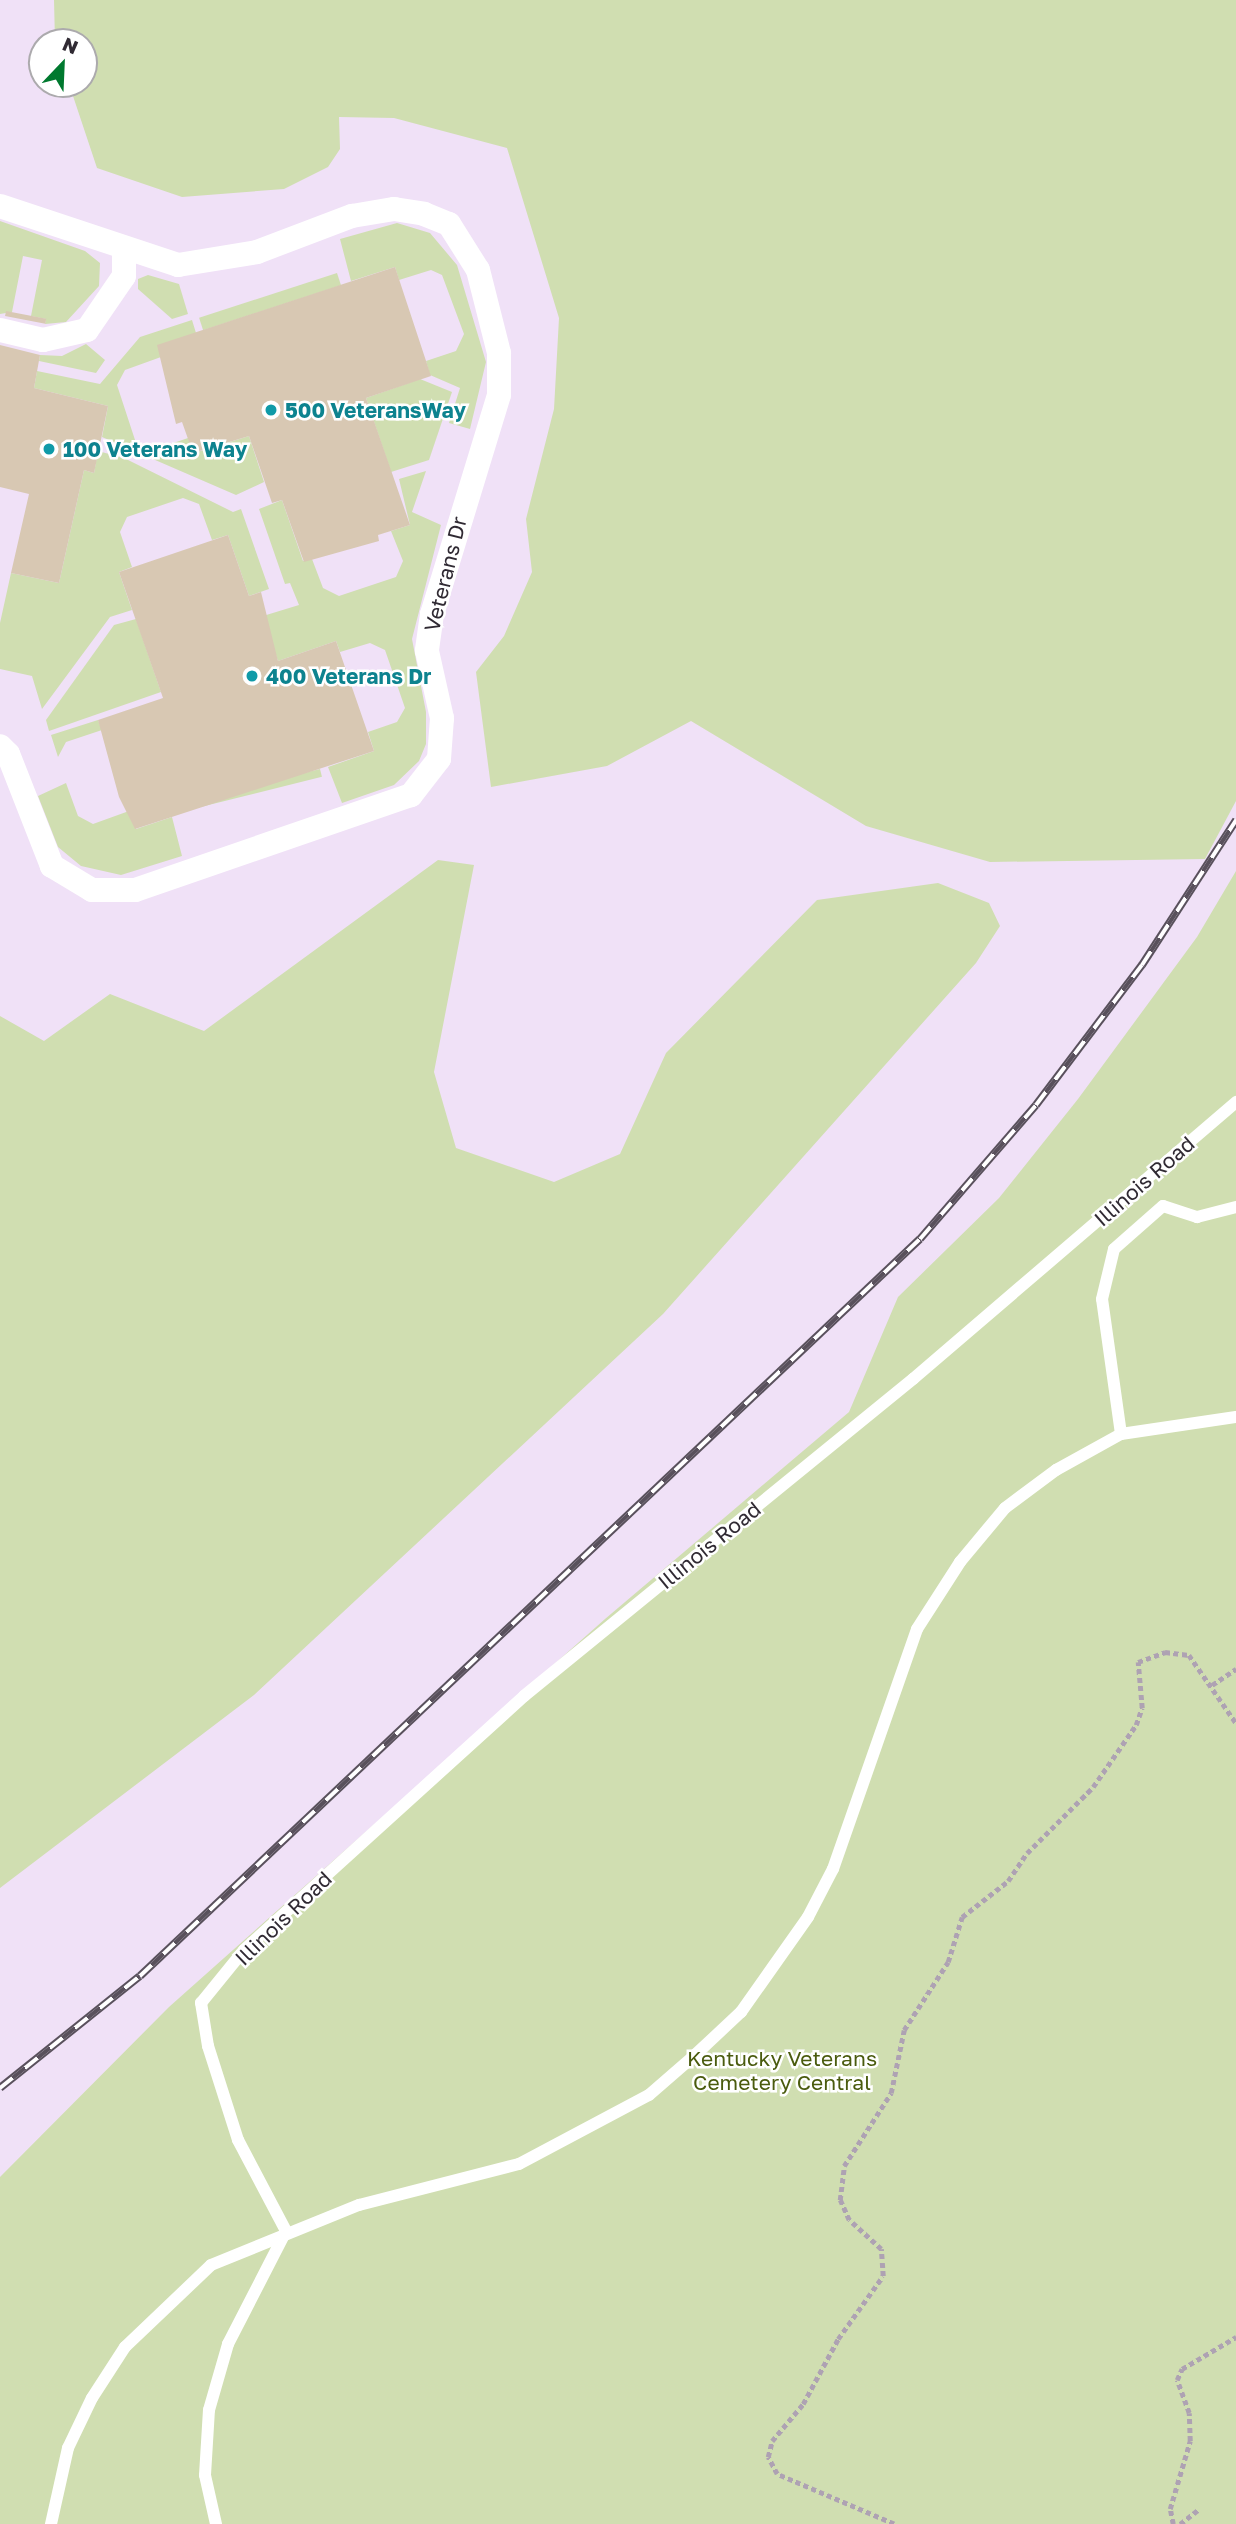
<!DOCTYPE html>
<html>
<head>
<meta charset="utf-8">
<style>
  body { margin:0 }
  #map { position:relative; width:1236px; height:2524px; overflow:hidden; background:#f0e1f7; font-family:"Golos Text",sans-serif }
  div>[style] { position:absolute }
  .green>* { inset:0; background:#d0deb1; transform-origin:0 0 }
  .building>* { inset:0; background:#d8c8b3; transform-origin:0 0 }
  .path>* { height:4.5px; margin-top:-2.25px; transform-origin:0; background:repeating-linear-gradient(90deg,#aea2b3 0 5px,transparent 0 8.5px) }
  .lane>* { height:12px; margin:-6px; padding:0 6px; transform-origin:6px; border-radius:6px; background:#fff }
  .street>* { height:24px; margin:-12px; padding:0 12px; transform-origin:12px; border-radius:12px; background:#fff }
  .rail>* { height:8px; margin-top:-4px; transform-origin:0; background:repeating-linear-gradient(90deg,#fff 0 16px,#59515c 0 32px); box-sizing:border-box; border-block:2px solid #59515c }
  .dots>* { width:19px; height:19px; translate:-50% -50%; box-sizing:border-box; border:4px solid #fff; border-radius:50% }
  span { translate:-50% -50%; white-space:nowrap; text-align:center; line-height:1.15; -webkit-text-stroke:5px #fff; paint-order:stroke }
  .culture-label { font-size:21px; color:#0d838f; font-weight:700 }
  .left { translate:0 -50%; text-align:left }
  .street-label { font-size:21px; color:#302a33 }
  .park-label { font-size:21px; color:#4a5b0e }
  .north { position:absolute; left:28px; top:28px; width:70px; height:70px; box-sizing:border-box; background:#fff; border:2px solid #acaaad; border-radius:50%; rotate:23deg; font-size:19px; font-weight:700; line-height:28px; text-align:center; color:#302a33 }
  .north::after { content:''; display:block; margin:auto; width:24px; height:32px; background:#00792f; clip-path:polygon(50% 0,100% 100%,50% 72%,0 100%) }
</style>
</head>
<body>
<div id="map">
  <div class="green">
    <div style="clip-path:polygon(54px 0,1236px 0,1236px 801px,1205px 859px,990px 862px,866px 826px,691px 721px,607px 766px,491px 787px,476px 672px,504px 636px,532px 572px,526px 519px,554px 409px,559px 318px,507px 148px,394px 118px,339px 117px,340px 149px,328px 167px,284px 189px,182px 197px,97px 168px,69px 84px,84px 84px,84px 42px,55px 42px)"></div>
    <div style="clip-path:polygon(0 221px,85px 251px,100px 263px,99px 286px,66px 322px,45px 324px,46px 319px,31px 316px,42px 260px,23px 256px,12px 312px,0 314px)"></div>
    <div style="clip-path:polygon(397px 223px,430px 233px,457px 265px,486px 362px,470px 429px,449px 423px,460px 388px,430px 375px,426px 361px,456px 351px,464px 334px,442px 275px,431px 270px,399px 280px,395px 267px,351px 281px,340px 239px)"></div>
    <div style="left:337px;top:273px;width:13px;height:145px;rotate:72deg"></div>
    <div style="clip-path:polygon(148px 275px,179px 284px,188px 314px,172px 319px,138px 289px,138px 279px)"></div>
    <div style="clip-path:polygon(192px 320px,196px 333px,161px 357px,125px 370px,117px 385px,136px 443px,153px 450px,188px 438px,194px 453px,249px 436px,264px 482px,236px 495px,102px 437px,108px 406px,34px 388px,37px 371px,100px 384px,140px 337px)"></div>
    <div style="clip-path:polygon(86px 344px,105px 360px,96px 373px,39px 361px,40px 355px,62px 356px)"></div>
    <div style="clip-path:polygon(420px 379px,452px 392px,429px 460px,391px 472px,366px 398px)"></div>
    <div style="clip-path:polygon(98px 451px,124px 458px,233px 512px,241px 509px,269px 589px,249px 596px,228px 535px,212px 540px,199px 504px,183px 498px,127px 517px,120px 532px,132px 567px,119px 572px,132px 610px,110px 617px,42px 709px,32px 676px,0 669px,0 623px,11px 573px,59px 583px,84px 470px,94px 473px)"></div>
    <div style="clip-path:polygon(426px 471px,412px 512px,441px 525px,412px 639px,426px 712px,426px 744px,419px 761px,394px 785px,342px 803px,328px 767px,374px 751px,368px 732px,397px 722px,405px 708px,385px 650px,370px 643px,340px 652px,336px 641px,278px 661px,263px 616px,299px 605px,290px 583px,285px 584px,259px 509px,282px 500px,303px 561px,312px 559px,323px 588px,339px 596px,396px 577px,403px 561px,391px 531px,410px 525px,399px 479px)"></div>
    <div style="clip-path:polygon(136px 619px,161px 692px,49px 731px,46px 720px,114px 625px)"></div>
    <div style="clip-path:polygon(98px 720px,102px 730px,66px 742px,58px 757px,51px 735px)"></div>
    <div style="left:320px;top:769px;width:8px;height:146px;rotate:76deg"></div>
    <div style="clip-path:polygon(66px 783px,78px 816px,93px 824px,129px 811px,136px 829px,172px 817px,182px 856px,121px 875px,81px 866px,58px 847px,38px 796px)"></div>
    <div style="clip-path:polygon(438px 860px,474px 865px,434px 1072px,456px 1148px,554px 1182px,620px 1154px,666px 1053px,817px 900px,938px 883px,989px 903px,1000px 926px,976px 963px,663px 1314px,254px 1695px,0 1888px,0 1016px,44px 1041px,110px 994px,204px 1031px)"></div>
    <div style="clip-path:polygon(1236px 871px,1236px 2524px,0 2524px,0 2177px,169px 2007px,605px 1619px,849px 1412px,898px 1297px,999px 1198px,1078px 1099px,1197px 937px)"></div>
  </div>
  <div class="building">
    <div style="clip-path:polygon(395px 267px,431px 376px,366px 398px,410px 525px,378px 535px,379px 541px,304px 562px,282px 500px,272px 503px,249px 436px,193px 453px,182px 422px,176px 424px,157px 345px)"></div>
    <div style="left:6px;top:311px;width:41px;height:5px;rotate:11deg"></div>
    <div style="clip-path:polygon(0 345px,40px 355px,34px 388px,108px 406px,94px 473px,84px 470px,59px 583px,11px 573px,29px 494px,0 487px)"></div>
    <div style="clip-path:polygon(228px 535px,249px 596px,261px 592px,278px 661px,336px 641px,374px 751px,135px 829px,119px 797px,98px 720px,163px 698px,119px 572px)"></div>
  </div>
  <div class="path">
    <div style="left:1212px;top:1685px;width:29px;rotate:-34deg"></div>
    <div style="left:894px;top:2524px;width:127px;rotate:-156.9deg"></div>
    <div style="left:777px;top:2474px;width:19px;rotate:-118deg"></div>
    <div style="left:768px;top:2457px;width:16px;rotate:-76deg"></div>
    <div style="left:772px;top:2441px;width:48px;rotate:-50deg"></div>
    <div style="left:803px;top:2404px;width:74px;rotate:-61.7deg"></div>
    <div style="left:838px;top:2339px;width:77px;rotate:-54.5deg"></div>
    <div style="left:883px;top:2276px;width:27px;rotate:-94deg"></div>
    <div style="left:881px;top:2249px;width:43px;rotate:-137.8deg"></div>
    <div style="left:849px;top:2220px;width:22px;rotate:-114deg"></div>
    <div style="left:840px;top:2200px;width:34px;rotate:-83deg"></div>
    <div style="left:844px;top:2166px;width:87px;rotate:-57.2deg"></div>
    <div style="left:891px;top:2093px;width:64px;rotate:-78.3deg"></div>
    <div style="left:904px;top:2030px;width:81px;rotate:-57.1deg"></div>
    <div style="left:948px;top:1962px;width:47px;rotate:-72.7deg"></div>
    <div style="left:962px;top:1917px;width:58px;rotate:-38deg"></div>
    <div style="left:1008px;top:1881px;width:34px;rotate:-56deg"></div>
    <div style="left:1027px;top:1853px;width:93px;rotate:-45deg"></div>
    <div style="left:1093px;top:1787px;width:75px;rotate:-55.3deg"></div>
    <div style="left:1136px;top:1725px;width:18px;rotate:-71deg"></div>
    <div style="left:1142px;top:1708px;width:46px;rotate:-95deg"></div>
    <div style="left:1138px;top:1662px;width:29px;rotate:-20deg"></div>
    <div style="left:1165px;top:1652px;width:24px;rotate:7deg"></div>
    <div style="left:1189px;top:1655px;width:83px;rotate:55.3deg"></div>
    <div style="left:1173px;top:2524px;width:15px;rotate:-101deg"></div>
    <div style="left:1170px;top:2509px;width:71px;rotate:-73.6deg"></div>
    <div style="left:1190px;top:2441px;width:28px;rotate:-92deg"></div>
    <div style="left:1189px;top:2413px;width:35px;rotate:-110deg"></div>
    <div style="left:1177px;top:2380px;width:12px;rotate:-66deg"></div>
    <div style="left:1182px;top:2369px;width:63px;rotate:-30.7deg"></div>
    <div style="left:1180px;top:2524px;width:23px;rotate:-38deg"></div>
  </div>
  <div class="lane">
    <div style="left:1121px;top:1434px;width:136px;rotate:-98deg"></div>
    <div style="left:1102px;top:1299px;width:51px;rotate:-76.5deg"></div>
    <div style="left:1114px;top:1249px;width:65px;rotate:-41.3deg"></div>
    <div style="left:1163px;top:1206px;width:36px;rotate:18deg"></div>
    <div style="left:1197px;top:1217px;width:40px;rotate:-14.4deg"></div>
    <div style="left:51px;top:2524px;width:78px;rotate:-77.4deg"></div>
    <div style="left:68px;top:2448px;width:55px;rotate:-64.4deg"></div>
    <div style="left:92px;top:2398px;width:61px;rotate:-57.1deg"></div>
    <div style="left:125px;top:2347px;width:119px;rotate:-43.6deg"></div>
    <div style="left:211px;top:2265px;width:160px;rotate:-22.1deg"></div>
    <div style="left:359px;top:2205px;width:165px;rotate:-14.4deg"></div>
    <div style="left:519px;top:2164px;width:147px;rotate:-28deg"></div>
    <div style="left:649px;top:2095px;width:61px;rotate:-41deg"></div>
    <div style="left:695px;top:2055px;width:63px;rotate:-43.1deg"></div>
    <div style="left:741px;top:2012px;width:116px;rotate:-54.8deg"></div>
    <div style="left:808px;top:1917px;width:54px;rotate:-62.5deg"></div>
    <div style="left:833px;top:1869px;width:254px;rotate:-70.7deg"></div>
    <div style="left:917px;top:1629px;width:80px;rotate:-57.3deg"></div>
    <div style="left:960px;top:1562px;width:70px;rotate:-50.2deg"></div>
    <div style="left:1005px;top:1508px;width:64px;rotate:-36.7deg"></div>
    <div style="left:1056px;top:1470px;width:74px;rotate:-29deg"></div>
    <div style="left:1121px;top:1434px;width:116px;rotate:-8.4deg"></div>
    <div style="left:216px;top:2524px;width:50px;rotate:-102.7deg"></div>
    <div style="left:205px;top:2475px;width:65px;rotate:-86.5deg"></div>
    <div style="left:209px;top:2410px;width:69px;rotate:-73.9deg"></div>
    <div style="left:228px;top:2344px;width:127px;rotate:-62.8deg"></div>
    <div style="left:286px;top:2231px;width:103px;rotate:-117.8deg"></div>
    <div style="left:238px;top:2140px;width:99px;rotate:-107.7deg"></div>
    <div style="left:208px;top:2046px;width:44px;rotate:-99.2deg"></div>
    <div style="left:201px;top:2003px;width:68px;rotate:-50.9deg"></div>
    <div style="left:244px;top:1950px;width:378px;rotate:-42.2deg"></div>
    <div style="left:524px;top:1696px;width:502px;rotate:-39.18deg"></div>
    <div style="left:913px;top:1379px;width:426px;rotate:-40.6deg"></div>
  </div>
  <div class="street">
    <div style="left:0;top:206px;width:188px;rotate:18.3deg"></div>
    <div style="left:178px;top:265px;width:80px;rotate:-9.3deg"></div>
    <div style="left:257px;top:252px;width:102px;rotate:-20.8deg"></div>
    <div style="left:352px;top:216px;width:43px;rotate:-9.5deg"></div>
    <div style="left:394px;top:209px;width:30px;rotate:9deg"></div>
    <div style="left:424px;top:214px;width:27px;rotate:22deg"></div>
    <div style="left:449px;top:224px;width:54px;rotate:57.8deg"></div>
    <div style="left:478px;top:270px;width:86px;rotate:75.8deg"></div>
    <div style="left:499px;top:353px;width:42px;rotate:90deg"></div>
    <div style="left:499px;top:395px;width:229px;rotate:107deg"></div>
    <div style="left:432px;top:614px;width:37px;rotate:98deg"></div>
    <div style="left:427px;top:651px;width:69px;rotate:77.4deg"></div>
    <div style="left:442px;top:718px;width:41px;rotate:94.2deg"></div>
    <div style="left:439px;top:759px;width:46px;rotate:127.9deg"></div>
    <div style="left:411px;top:795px;width:292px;rotate:161deg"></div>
    <div style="left:135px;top:890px;width:43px;rotate:180deg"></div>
    <div style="left:92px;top:890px;width:47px;rotate:-149deg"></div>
    <div style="left:52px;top:866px;width:120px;rotate:-111.4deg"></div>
    <div style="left:8px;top:754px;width:11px;rotate:-135deg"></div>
    <div style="left:0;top:330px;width:44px;rotate:13.1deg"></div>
    <div style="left:43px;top:340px;width:45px;rotate:-12.8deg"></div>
    <div style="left:87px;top:330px;width:65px;rotate:-55.6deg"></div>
    <div style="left:124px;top:276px;width:27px;rotate:-90deg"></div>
  </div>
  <div class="rail">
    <div style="left:0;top:2088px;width:179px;rotate:-38.7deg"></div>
    <div style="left:140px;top:1976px;width:1073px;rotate:-43.38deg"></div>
    <div style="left:920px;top:1239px;width:177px;rotate:-49.1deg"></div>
    <div style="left:1036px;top:1105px;width:176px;rotate:-52.9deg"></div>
    <div style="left:1142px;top:965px;width:173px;rotate:-57deg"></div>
  </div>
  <div class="dots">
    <div style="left:271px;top:410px;background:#0f9aa8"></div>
    <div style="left:49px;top:449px;background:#0f9aa8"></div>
    <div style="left:252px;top:676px;background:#0f9aa8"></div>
  </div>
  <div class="culture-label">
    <span class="left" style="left:285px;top:410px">500 VeteransWay</span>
    <span class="left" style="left:63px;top:449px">100 Veterans Way</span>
    <span class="left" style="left:266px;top:676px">400 Veterans Dr</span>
  </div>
  <div class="street-label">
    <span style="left:445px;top:574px;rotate:-76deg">Veterans Dr</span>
    <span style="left:1144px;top:1181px;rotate:-41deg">Illinois Road</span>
    <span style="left:709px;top:1545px;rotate:-39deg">Illinois Road</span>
    <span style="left:283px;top:1918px;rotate:-44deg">Illinois Road</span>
  </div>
  <div class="park-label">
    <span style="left:782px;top:2070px">Kentucky Veterans<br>Cemetery Central</span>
  </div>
  <div class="north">N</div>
</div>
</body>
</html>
